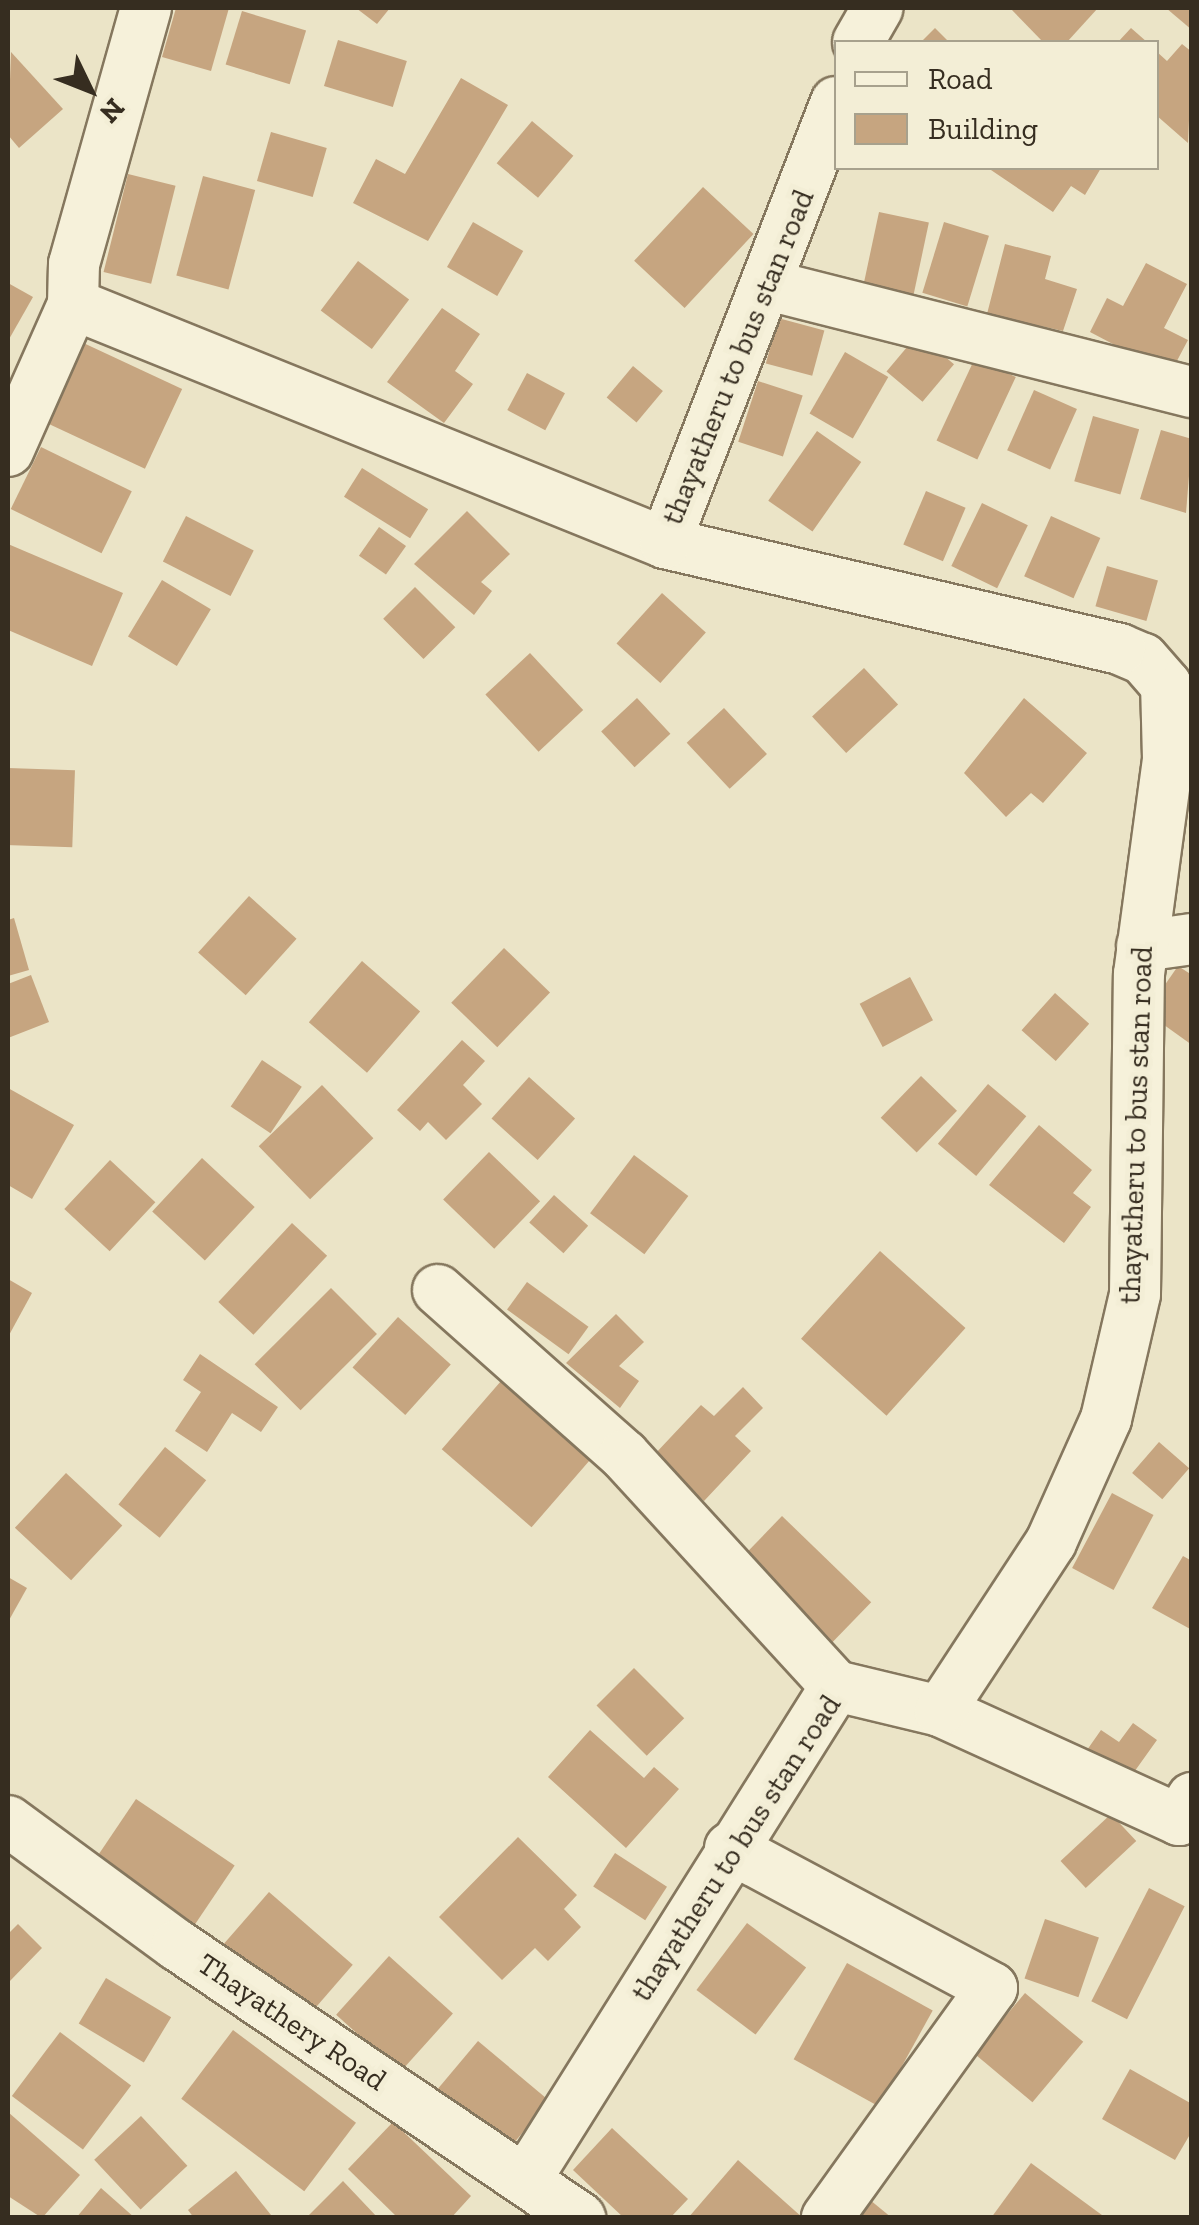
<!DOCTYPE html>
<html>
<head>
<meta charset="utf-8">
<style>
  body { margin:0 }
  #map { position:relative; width:1199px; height:2225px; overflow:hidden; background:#ebe4c7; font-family:"Zilla Slab",serif }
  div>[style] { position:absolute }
  .building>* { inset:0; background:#c6a580; transform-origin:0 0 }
  .roads { filter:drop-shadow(2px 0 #85775e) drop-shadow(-2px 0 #85775e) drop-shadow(0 2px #85775e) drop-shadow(0 -2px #85775e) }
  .minor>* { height:50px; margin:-25px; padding:0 25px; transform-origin:25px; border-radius:25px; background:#f6f1da }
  span { translate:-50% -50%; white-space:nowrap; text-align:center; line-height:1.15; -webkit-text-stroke:10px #f3eed6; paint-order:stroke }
  .street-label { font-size:30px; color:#362d20 }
  .frame { position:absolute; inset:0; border:10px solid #362d20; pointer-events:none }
  .legend { position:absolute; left:834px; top:40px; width:325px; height:130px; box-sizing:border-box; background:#f3eed6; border:2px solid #a7a18d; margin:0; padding:12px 18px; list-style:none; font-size:30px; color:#362d20 }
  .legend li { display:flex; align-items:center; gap:20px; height:50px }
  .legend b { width:50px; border:2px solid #a7a18d }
  .north { position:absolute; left:40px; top:40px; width:100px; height:100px; -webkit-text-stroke:8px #f3eed6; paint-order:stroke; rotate:133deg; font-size:28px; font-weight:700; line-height:40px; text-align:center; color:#362d20 }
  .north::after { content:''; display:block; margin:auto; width:35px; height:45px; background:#362d20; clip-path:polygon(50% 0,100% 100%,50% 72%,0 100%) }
</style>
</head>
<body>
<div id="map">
  <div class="building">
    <div style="clip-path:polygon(176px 8px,229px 8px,211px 71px,162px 57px)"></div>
    <div style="clip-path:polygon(356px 8px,390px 8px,377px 24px)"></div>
    <div style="clip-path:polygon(1010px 8px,1098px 8px,1067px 42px,1043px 42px)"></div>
    <div style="clip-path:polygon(1166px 8px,1192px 8px,1192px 30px)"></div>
    <div style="left:242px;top:11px;width:67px;height:56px;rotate:17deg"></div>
    <div style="clip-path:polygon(935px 28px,949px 42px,921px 42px)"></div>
    <div style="clip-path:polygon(1131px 28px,1147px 42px,1118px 42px)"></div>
    <div style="left:338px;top:40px;width:72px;height:48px;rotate:17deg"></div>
    <div style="clip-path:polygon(1182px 44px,1192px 52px,1188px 143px,1156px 115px,1156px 51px,1167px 61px)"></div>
    <div style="clip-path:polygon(11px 52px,63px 109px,19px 148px,8px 135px)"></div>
    <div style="clip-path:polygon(461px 78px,508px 105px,428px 241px,353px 203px,376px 159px,405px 174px)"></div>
    <div style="left:532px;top:121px;width:54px;height:55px;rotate:40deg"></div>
    <div style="left:271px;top:132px;width:58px;height:51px;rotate:16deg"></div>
    <div style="clip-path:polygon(988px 168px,1101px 168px,1085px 195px,1071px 186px,1053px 212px)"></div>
    <div style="left:128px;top:174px;width:49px;height:101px;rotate:14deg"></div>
    <div style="left:203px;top:176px;width:54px;height:103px;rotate:15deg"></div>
    <div style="left:703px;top:187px;width:69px;height:101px;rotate:43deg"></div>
    <div style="left:879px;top:212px;width:51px;height:76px;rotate:12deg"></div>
    <div style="left:473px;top:222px;width:58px;height:52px;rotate:30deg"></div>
    <div style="left:944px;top:222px;width:47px;height:74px;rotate:17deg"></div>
    <div style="clip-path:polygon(1005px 244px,1051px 256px,1045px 279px,1077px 289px,1063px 331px,987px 314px)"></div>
    <div style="left:358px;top:261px;width:64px;height:62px;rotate:37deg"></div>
    <div style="clip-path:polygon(1146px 263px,1187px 284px,1164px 328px,1188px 340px,1170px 374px,1090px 332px,1107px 298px,1123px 306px)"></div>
    <div style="clip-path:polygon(8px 283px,33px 297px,8px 341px)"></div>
    <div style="clip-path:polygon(442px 308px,480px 334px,455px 371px,473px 384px,444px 423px,387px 382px)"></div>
    <div style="left:778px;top:318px;width:48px;height:47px;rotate:15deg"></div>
    <div style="left:918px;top:334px;width:47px;height:49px;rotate:40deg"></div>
    <div style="left:77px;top:340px;width:116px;height:88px;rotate:25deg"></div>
    <div style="left:845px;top:352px;width:50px;height:71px;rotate:30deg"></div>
    <div style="left:975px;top:358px;width:45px;height:91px;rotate:25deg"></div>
    <div style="left:633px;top:366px;width:39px;height:41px;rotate:40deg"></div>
    <div style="left:527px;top:373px;width:43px;height:42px;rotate:28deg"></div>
    <div style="left:758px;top:381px;width:47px;height:64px;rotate:18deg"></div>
    <div style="left:1034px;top:390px;width:47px;height:66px;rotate:24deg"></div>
    <div style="left:1093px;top:416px;width:48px;height:68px;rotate:16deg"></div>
    <div style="clip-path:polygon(1161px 430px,1192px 439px,1186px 513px,1140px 499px)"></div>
    <div style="left:817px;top:431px;width:54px;height:85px;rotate:35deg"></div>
    <div style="left:41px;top:447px;width:101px;height:69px;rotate:26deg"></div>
    <div style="left:362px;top:468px;width:78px;height:34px;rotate:32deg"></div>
    <div style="left:926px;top:491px;width:43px;height:58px;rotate:23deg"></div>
    <div style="left:982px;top:503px;width:51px;height:70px;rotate:26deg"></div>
    <div style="clip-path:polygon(467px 511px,510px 554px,481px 582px,492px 591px,474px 615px,414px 564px)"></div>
    <div style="left:186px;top:516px;width:76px;height:51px;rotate:27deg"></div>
    <div style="left:1051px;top:516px;width:54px;height:66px;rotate:24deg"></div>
    <div style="left:379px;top:527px;width:33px;height:35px;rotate:35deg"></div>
    <div style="clip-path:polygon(8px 544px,123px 593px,92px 666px,8px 630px)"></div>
    <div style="left:1107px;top:566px;width:53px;height:42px;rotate:16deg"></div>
    <div style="left:162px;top:580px;width:57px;height:66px;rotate:31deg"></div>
    <div style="left:415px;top:587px;width:57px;height:45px;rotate:45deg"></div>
    <div style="left:662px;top:593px;width:59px;height:68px;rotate:42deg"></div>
    <div style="left:530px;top:653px;width:78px;height:61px;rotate:47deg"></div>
    <div style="left:864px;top:668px;width:50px;height:71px;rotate:47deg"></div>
    <div style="left:637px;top:698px;width:49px;height:49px;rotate:47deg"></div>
    <div style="clip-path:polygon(1024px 698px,1087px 753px,1043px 803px,1031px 793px,1006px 817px,964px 773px)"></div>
    <div style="left:724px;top:708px;width:63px;height:51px;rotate:47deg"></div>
    <div style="left:8px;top:768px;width:67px;height:77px;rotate:2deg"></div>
    <div style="left:249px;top:896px;width:64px;height:76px;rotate:42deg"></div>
    <div style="clip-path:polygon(14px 918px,29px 970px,8px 976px,8px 920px)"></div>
    <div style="left:504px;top:948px;width:64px;height:76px;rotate:44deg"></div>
    <div style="left:362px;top:961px;width:77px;height:81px;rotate:41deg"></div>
    <div style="clip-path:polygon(1178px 966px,1192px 975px,1192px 1045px,1146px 1012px)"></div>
    <div style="clip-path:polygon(31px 975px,49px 1022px,8px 1038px,8px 984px)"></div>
    <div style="left:910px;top:977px;width:49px;height:57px;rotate:62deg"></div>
    <div style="left:1055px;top:993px;width:46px;height:50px;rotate:42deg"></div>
    <div style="clip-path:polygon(462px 1040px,485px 1061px,463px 1085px,482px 1104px,446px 1140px,428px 1122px,420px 1131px,397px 1110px)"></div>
    <div style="left:262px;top:1060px;width:48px;height:56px;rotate:34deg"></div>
    <div style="left:921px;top:1076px;width:50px;height:58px;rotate:44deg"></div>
    <div style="left:529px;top:1077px;width:62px;height:56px;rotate:42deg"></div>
    <div style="left:988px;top:1084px;width:50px;height:78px;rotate:40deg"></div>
    <div style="left:322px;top:1085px;width:74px;height:88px;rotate:46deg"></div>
    <div style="clip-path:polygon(8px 1088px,74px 1125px,32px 1199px,8px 1185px)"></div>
    <div style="clip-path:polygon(1039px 1125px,1092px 1170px,1073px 1193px,1091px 1207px,1064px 1243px,989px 1185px)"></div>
    <div style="left:489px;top:1152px;width:71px;height:66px;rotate:44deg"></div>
    <div style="left:634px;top:1155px;width:68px;height:73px;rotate:37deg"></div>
    <div style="left:202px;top:1158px;width:72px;height:73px;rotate:43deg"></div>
    <div style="left:110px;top:1160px;width:62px;height:67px;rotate:43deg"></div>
    <div style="left:554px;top:1195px;width:46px;height:37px;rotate:42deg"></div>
    <div style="left:292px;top:1223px;width:48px;height:108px;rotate:43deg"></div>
    <div style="left:880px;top:1251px;width:115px;height:118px;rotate:42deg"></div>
    <div style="clip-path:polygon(8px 1279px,32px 1293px,8px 1337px)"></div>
    <div style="left:527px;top:1282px;width:76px;height:34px;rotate:36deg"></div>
    <div style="left:331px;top:1288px;width:65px;height:108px;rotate:45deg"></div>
    <div style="clip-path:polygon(616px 1314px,644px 1342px,619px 1366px,639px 1381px,620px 1408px,566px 1363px)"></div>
    <div style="left:398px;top:1317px;width:71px;height:68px;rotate:42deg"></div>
    <div style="clip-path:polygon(200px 1354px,278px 1407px,261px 1432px,232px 1413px,207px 1452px,175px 1431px,201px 1392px,183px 1380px)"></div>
    <div style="left:508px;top:1373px;width:119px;height:101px;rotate:41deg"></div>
    <div style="clip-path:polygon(743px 1387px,763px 1408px,735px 1436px,751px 1451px,704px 1501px,654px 1455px,701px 1405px,714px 1416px)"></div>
    <div style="left:1159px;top:1442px;width:40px;height:41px;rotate:41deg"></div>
    <div style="left:165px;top:1447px;width:53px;height:74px;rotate:39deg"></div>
    <div style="left:66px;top:1473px;width:77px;height:75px;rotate:43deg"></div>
    <div style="left:1112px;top:1493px;width:47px;height:85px;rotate:28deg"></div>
    <div style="left:782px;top:1516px;width:124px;height:67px;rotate:44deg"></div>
    <div style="clip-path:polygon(1183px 1556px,1192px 1561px,1192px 1630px,1152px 1608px)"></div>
    <div style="clip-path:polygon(8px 1577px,27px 1588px,8px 1622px)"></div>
    <div style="left:634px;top:1668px;width:71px;height:53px;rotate:45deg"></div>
    <div style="clip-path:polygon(1133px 1723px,1157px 1740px,1122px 1789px,1080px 1760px,1101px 1730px,1119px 1742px)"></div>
    <div style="clip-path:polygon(590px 1730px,644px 1778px,654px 1767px,679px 1789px,626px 1848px,548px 1777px)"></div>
    <div style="left:136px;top:1799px;width:119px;height:88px;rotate:34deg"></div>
    <div style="left:1111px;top:1814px;width:37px;height:69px;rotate:47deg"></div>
    <div style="clip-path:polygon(518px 1837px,577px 1895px,564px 1909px,581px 1927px,548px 1961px,535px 1948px,502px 1980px,439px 1917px)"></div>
    <div style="left:615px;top:1853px;width:62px;height:40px;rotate:33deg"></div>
    <div style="left:1149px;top:1888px;width:40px;height:127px;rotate:27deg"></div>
    <div style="left:269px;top:1892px;width:111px;height:77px;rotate:41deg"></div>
    <div style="left:1045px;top:1919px;width:57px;height:63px;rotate:19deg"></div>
    <div style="left:747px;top:1923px;width:74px;height:84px;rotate:37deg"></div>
    <div style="clip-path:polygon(18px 1924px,42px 1948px,8px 1983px,8px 1934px)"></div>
    <div style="left:389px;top:1956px;width:86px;height:79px;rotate:42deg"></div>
    <div style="left:847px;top:1963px;width:98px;height:110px;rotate:29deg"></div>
    <div style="left:106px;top:1978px;width:76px;height:53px;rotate:31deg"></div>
    <div style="left:1025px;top:1993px;width:76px;height:79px;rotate:40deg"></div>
    <div style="left:233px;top:2030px;width:154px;height:86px;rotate:37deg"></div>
    <div style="left:60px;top:2032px;width:89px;height:80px;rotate:37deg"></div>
    <div style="left:478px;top:2041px;width:93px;height:65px;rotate:40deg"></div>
    <div style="clip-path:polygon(1130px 2069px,1192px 2104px,1192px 2131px,1175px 2160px,1102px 2119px)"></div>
    <div style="clip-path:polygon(8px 2112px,80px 2175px,42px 2218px,8px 2196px)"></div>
    <div style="left:141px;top:2116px;width:68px;height:64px;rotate:47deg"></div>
    <div style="clip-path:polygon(393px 2122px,471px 2196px,451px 2218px,398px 2218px,348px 2169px)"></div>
    <div style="clip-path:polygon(612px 2128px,688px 2199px,670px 2218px,624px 2218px,573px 2170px)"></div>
    <div style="clip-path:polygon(738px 2160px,803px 2218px,688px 2218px)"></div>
    <div style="clip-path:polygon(1031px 2163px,1106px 2218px,991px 2218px)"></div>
    <div style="clip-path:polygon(236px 2171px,271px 2215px,194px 2218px,188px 2210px)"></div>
    <div style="clip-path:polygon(343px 2181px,378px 2218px,306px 2218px)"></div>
    <div style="clip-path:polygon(101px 2188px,135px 2218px,76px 2218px)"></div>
    <div style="clip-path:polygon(864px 2195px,892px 2218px,844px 2218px)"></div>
  </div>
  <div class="roads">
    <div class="minor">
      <div style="left:858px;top:42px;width:39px;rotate:-60deg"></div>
      <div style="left:768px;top:285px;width:437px;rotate:14.2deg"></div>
      <div style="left:73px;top:304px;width:638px;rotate:21.98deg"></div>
      <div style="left:8px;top:451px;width:161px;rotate:-66.1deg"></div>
      <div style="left:73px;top:304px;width:40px;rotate:-88.6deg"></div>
      <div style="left:74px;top:264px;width:266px;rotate:-74.3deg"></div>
      <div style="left:1142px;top:946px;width:50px;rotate:-8deg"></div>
      <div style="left:438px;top:1290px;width:249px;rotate:41.6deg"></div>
      <div style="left:624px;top:1455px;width:314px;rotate:47.5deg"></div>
      <div style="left:940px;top:1711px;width:263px;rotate:24.5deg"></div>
      <div style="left:1179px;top:1820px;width:26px;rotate:-59deg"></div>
      <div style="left:8px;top:1821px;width:210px;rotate:36.3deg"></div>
      <div style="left:177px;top:1945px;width:487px;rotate:34.1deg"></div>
      <div style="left:730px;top:1848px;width:297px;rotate:28.1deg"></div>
      <div style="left:992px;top:1988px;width:283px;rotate:125.7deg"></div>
      <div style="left:526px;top:2179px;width:582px;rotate:-57.84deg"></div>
      <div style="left:836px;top:1686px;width:107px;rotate:13.5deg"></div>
      <div style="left:940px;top:1711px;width:202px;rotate:-56.7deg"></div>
      <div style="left:1051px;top:1542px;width:135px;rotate:-65.9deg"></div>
      <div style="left:1106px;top:1419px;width:128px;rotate:-76.9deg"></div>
      <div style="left:1135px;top:1294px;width:320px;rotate:-89.3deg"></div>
      <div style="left:1139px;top:974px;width:217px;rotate:-82.3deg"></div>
      <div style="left:1168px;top:759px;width:74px;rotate:-91.5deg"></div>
      <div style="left:1166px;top:685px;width:35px;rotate:-131deg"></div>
      <div style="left:1143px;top:659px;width:25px;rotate:-157deg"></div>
      <div style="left:1120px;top:649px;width:467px;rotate:-166.9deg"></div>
      <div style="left:665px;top:543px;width:473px;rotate:-68.8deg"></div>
    </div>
  </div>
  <div class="street-label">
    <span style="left:738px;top:357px;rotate:-68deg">thayatheru to bus stan road</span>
    <span style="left:1136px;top:1125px;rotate:-88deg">thayatheru to bus stan road</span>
    <span style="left:736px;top:1848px;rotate:-57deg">thayatheru to bus stan road</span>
    <span style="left:292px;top:2022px;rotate:34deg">Thayathery Road</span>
  </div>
  <div class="frame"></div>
  <ul class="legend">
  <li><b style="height:12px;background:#f6f1da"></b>Road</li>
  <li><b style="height:28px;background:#c6a580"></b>Building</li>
  </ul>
  <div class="north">N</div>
</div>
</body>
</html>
